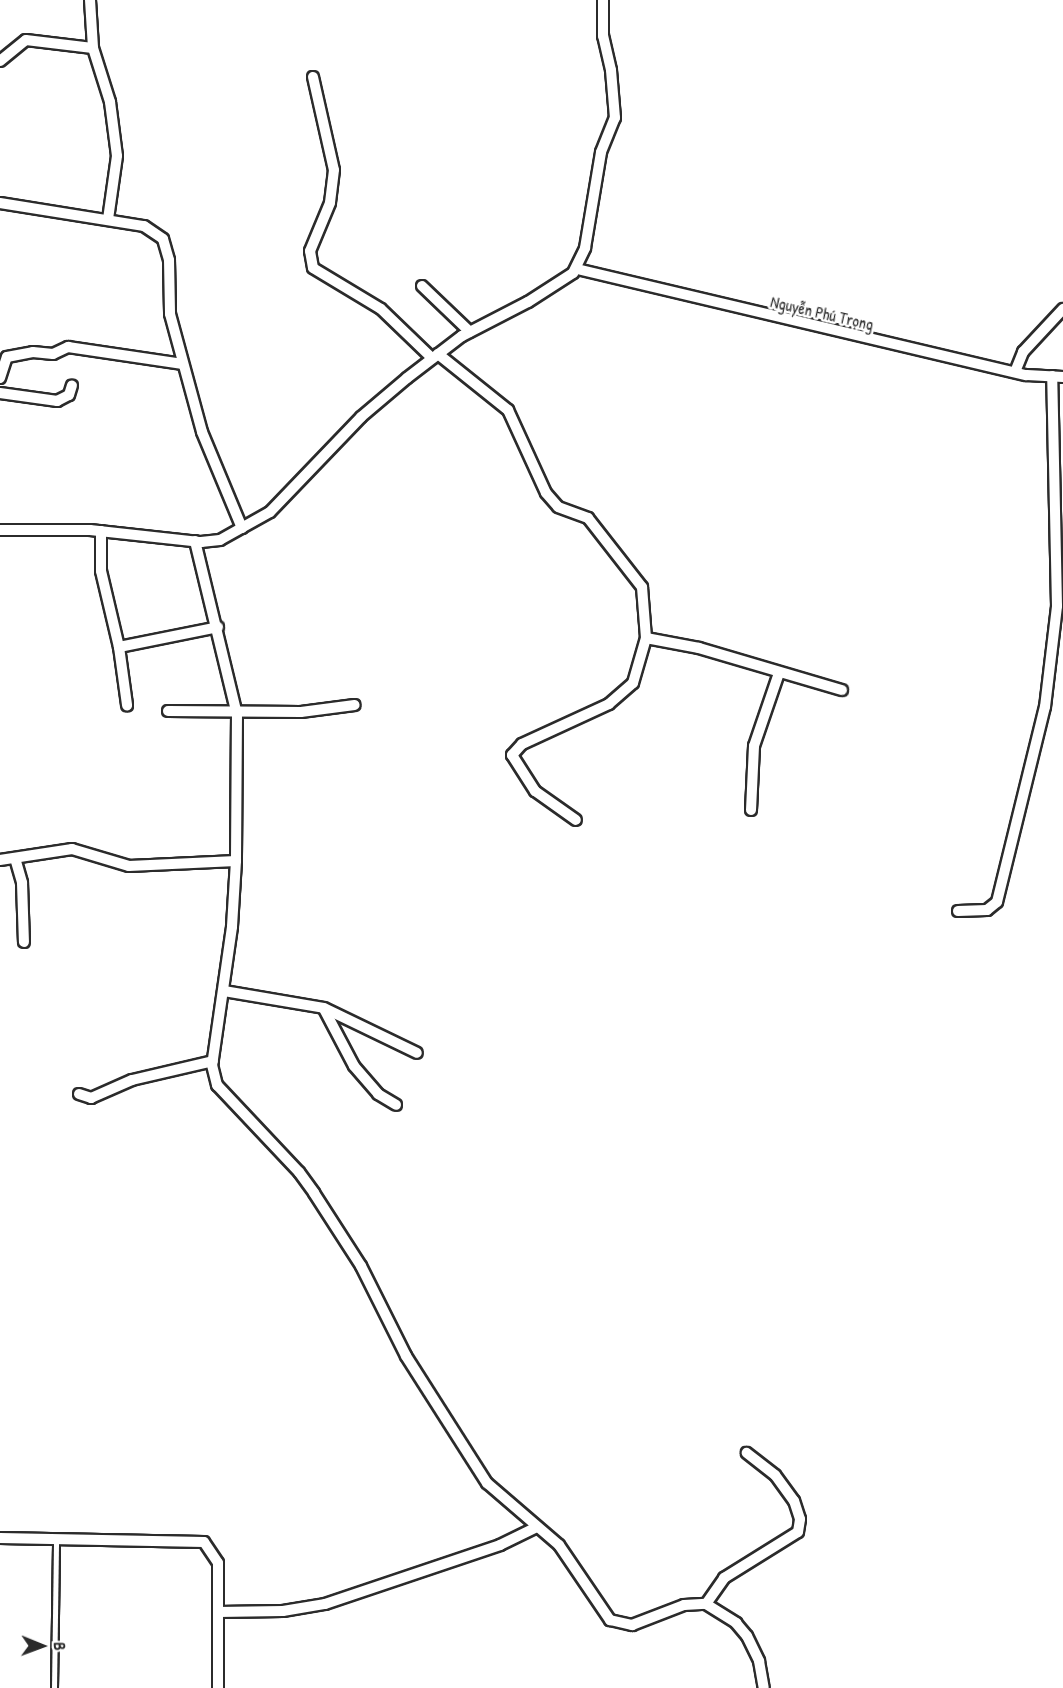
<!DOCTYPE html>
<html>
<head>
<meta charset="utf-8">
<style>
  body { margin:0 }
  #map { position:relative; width:1063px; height:1688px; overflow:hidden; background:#fff; font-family:"Patrick Hand",sans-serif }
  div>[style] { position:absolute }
  .roads { filter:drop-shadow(2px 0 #2b2b2b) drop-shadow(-2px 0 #2b2b2b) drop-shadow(0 2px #2b2b2b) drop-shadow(0 -2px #2b2b2b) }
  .service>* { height:5px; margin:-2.5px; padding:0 2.5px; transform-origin:2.5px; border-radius:2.5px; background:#fff }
  .minor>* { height:10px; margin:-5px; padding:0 5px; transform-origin:5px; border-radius:5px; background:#fff }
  span { translate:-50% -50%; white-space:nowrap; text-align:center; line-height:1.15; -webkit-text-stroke:5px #fff; paint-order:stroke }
  .street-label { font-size:16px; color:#2b2b2b }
  .north { position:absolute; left:12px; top:1616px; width:60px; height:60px; -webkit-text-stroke:4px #fff; paint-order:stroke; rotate:91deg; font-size:16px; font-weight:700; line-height:24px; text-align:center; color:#2b2b2b }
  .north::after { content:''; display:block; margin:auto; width:21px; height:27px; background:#2b2b2b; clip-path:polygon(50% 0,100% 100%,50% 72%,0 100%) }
</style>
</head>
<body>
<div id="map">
  <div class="roads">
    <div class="service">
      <div style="left:54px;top:1688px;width:149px;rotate:-89.2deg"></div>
    </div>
    <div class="minor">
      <div style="left:90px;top:0;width:48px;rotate:86.4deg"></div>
      <div style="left:93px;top:48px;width:57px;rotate:72.5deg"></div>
      <div style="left:110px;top:102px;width:54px;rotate:82.6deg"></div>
      <div style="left:117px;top:156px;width:64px;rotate:98.1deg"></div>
      <div style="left:0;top:61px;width:33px;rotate:-39deg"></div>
      <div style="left:26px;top:40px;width:67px;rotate:6.8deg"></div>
      <div style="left:313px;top:77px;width:95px;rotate:77.3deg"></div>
      <div style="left:334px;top:170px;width:33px;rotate:97deg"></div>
      <div style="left:330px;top:203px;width:52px;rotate:112.6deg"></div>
      <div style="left:310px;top:251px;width:17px;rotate:80deg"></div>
      <div style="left:313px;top:268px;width:79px;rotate:31.1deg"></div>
      <div style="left:381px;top:309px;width:71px;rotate:43.9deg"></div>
      <div style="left:0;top:203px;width:146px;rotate:9.1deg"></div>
      <div style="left:144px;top:226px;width:23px;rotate:34deg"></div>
      <div style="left:163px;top:239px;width:22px;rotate:74deg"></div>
      <div style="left:169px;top:260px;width:54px;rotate:88.9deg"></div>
      <div style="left:170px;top:314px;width:122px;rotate:74.8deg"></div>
      <div style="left:202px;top:432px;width:104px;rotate:67.4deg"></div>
      <div style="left:577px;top:269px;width:462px;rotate:13.3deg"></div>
      <div style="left:1027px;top:375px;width:36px;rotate:3deg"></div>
      <div style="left:422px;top:286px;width:66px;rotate:43.8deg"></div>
      <div style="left:438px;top:354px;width:90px;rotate:38.7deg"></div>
      <div style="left:508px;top:410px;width:91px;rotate:65.4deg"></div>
      <div style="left:546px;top:493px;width:18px;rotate:49deg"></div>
      <div style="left:558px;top:507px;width:32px;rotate:20deg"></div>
      <div style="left:588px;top:518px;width:88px;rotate:52deg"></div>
      <div style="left:642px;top:587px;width:51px;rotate:85.5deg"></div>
      <div style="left:646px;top:638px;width:47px;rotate:106.1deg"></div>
      <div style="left:633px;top:683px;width:32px;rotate:139deg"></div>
      <div style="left:609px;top:704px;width:96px;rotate:155.3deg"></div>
      <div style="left:522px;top:744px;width:15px;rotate:132deg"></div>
      <div style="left:512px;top:755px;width:43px;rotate:57.4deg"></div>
      <div style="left:535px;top:791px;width:50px;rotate:35.3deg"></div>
      <div style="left:1015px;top:372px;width:22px;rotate:-68deg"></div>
      <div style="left:1023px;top:352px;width:59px;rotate:-47.1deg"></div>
      <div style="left:0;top:378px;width:22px;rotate:-72deg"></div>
      <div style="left:7px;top:357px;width:26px;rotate:-11deg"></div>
      <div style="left:33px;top:352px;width:20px;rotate:6deg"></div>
      <div style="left:53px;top:354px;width:17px;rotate:-25deg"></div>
      <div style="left:68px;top:347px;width:116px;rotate:8.4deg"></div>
      <div style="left:0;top:393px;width:58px;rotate:8deg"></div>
      <div style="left:57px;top:401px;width:13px;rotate:-27deg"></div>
      <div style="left:69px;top:395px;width:10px;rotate:-73deg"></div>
      <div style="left:0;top:530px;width:90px"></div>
      <div style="left:90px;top:530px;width:112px;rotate:6.2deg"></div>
      <div style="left:201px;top:542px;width:19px;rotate:-6deg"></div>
      <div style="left:220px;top:540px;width:57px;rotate:-29.2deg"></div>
      <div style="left:270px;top:512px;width:132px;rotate:-46.2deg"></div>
      <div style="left:361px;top:417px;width:60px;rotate:-40.3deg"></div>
      <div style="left:407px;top:378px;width:69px;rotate:-37.4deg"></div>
      <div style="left:462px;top:336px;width:74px;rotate:-27.3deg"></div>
      <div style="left:528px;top:302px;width:54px;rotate:-32.8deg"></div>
      <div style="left:573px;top:273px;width:28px;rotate:-64deg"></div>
      <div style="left:585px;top:248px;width:97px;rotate:-80.5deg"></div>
      <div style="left:601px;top:152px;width:37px;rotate:-68deg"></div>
      <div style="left:615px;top:118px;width:48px;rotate:-94.8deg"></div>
      <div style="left:611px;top:70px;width:35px;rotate:-103deg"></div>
      <div style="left:603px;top:36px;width:36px;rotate:-90deg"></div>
      <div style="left:101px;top:531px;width:40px;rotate:90deg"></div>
      <div style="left:101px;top:571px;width:78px;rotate:76.7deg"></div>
      <div style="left:119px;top:647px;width:59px;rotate:82.1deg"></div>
      <div style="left:195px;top:541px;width:178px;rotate:76.4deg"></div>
      <div style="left:237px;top:714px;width:147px;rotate:90.4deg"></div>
      <div style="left:236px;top:861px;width:66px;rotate:93.5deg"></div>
      <div style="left:232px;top:927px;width:139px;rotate:98.2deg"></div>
      <div style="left:212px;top:1065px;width:21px;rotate:76deg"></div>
      <div style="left:217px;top:1085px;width:120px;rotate:46.7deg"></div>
      <div style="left:299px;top:1172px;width:26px;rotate:54deg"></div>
      <div style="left:314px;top:1193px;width:87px;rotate:57.2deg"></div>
      <div style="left:361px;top:1266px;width:101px;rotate:63.4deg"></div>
      <div style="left:406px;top:1356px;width:151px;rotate:57.5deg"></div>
      <div style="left:487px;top:1483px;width:95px;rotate:40.7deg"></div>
      <div style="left:559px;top:1545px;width:91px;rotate:55.8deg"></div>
      <div style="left:610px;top:1620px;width:23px;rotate:13deg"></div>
      <div style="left:632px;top:1625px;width:56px;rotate:-21deg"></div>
      <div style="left:684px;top:1605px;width:22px;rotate:-3deg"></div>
      <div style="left:706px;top:1604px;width:36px;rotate:32deg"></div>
      <div style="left:736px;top:1623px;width:17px;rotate:50deg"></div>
      <div style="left:747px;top:1636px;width:28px;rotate:64deg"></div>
      <div style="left:759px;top:1661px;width:27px;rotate:80deg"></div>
      <div style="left:646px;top:638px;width:54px;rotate:10.7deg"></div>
      <div style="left:699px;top:648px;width:149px;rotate:16.4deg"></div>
      <div style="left:119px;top:647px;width:101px;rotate:-11.4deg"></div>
      <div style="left:168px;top:711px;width:133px;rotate:0.4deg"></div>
      <div style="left:301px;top:712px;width:54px;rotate:-7.4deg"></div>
      <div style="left:751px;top:810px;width:64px;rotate:-87.3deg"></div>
      <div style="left:754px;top:746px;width:77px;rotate:-71.1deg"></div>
      <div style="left:15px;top:858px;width:26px;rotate:74deg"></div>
      <div style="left:22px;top:883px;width:59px;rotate:88.1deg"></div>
      <div style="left:0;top:860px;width:73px;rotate:-8.7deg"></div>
      <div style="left:72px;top:849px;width:59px;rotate:16.6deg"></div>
      <div style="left:129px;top:866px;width:107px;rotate:-2.7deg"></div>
      <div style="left:958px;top:911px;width:29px;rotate:-2deg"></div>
      <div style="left:987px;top:910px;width:13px;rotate:-39deg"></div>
      <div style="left:997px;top:902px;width:201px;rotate:-76.2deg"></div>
      <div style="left:1045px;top:707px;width:102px;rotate:-83.2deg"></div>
      <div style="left:1057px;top:606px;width:230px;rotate:-91.2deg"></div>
      <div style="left:224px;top:991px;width:101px;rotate:9.6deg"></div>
      <div style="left:324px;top:1008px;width:103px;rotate:25.8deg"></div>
      <div style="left:324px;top:1009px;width:64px;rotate:62.2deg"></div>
      <div style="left:354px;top:1066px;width:37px;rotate:49deg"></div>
      <div style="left:378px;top:1094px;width:21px;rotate:31deg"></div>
      <div style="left:79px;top:1094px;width:13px;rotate:18deg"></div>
      <div style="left:91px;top:1098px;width:45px;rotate:-23.7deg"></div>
      <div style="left:132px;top:1080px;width:83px;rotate:-13.2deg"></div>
      <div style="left:0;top:1538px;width:204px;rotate:1.1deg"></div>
      <div style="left:204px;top:1542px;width:25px;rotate:56deg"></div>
      <div style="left:218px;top:1563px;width:125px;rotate:90deg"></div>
      <div style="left:706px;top:1604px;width:32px;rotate:-55deg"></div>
      <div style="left:724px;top:1578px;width:87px;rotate:-31.9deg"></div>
      <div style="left:798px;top:1532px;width:13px;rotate:-81deg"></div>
      <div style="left:800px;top:1519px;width:19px;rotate:-108deg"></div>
      <div style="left:794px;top:1501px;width:32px;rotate:-126deg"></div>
      <div style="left:775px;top:1475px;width:36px;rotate:-142deg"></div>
      <div style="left:218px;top:1612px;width:65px;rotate:-0.9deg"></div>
      <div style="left:283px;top:1611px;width:43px;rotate:-9.5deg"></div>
      <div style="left:325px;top:1604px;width:185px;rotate:-18.6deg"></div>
      <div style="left:500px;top:1545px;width:41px;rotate:-25.9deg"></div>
    </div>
  </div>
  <div class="street-label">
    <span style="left:822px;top:313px;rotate:13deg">Nguyễn Phú Trọng</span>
  </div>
  <div class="north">B</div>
</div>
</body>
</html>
